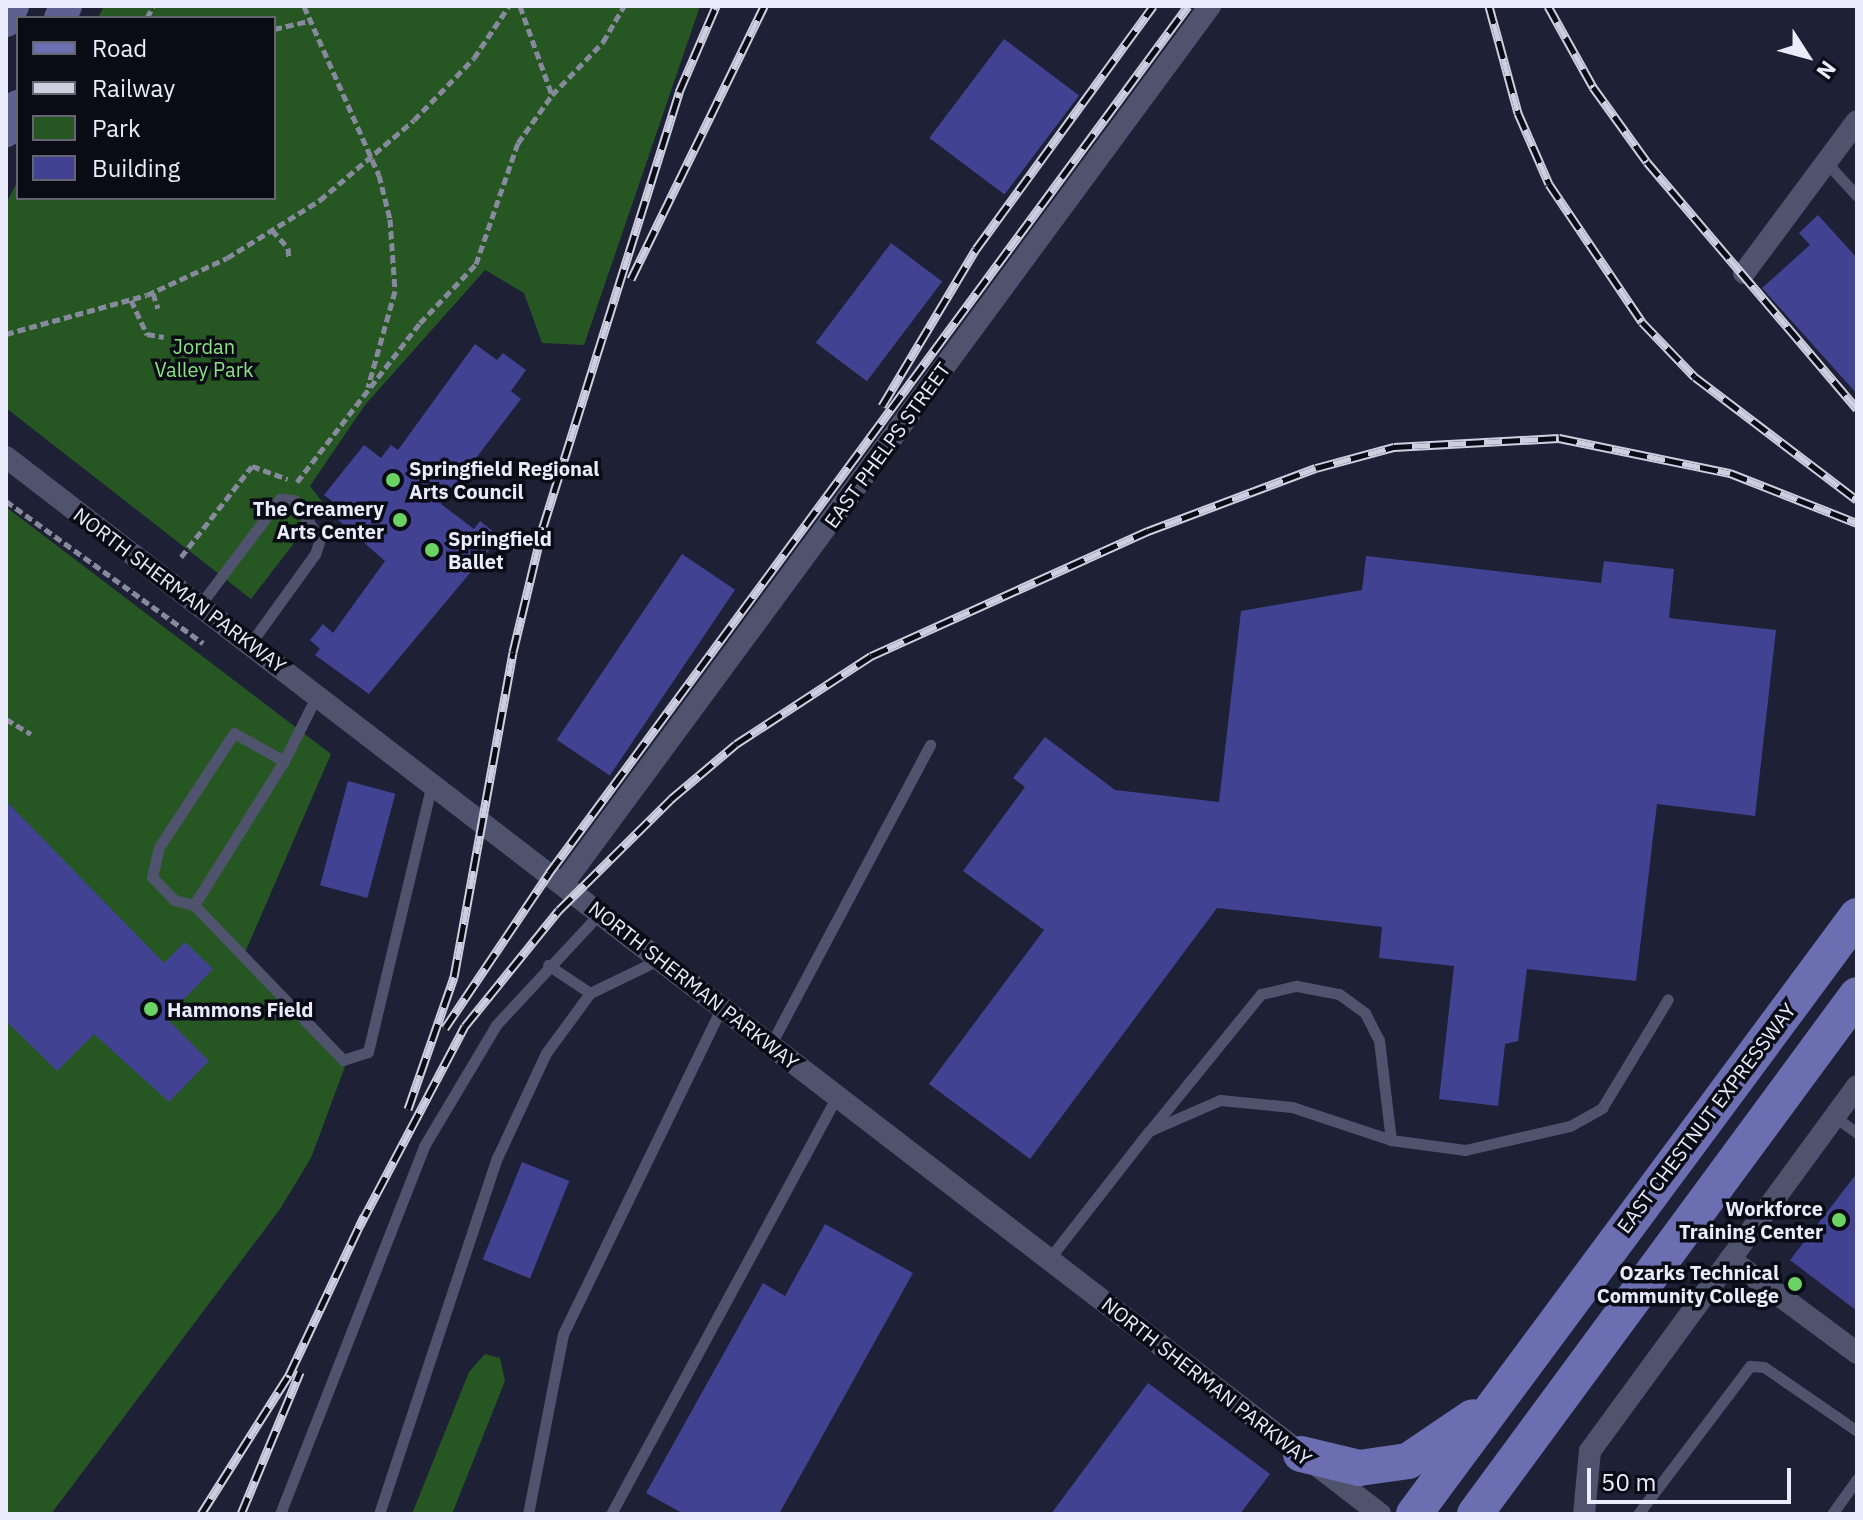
<!DOCTYPE html>
<html>
<head>
<meta charset="utf-8">
<style>
  body { margin:0 }
  #map { position:relative; width:1863px; height:1520px; overflow:hidden; background:#1e2036; font-family:"IBM Plex Sans",sans-serif }
  div>[style] { position:absolute }
  .green>* { inset:0; background:#265723 }
  .building>* { inset:0; background:#424292; transform-origin:0 0 }
  .path>* { height:5px; margin-top:-2.5px; transform-origin:0; background:repeating-linear-gradient(90deg,#87899c 0 8px,transparent 0 12px) }
  .lane>* { height:11px; margin:-5.5px; padding:0 5.5px; transform-origin:5.5px; border-radius:5.5px; background:#50536d }
  .street>* { height:22px; margin:-11px; padding:0 11px; transform-origin:11px; border-radius:11px; background:#50536d }
  .secondary>* { height:32px; margin:-16px; padding:0 16px; transform-origin:16px; border-radius:16px; background:#5e6190 }
  .primary>* { height:36px; margin:-18px; padding:0 18px; transform-origin:18px; border-radius:18px; background:#6b6fb2 }
  .rail>* { height:9px; margin-top:-4.5px; transform-origin:0; background:repeating-linear-gradient(90deg,#0a0b15 0 18px,#cdcfe0 0 36px); box-sizing:border-box; border-block:2px solid #cdcfe0 }
  .dots>* { width:22px; height:22px; translate:-50% -50%; box-sizing:border-box; border:4px solid #0a0b15; border-radius:50% }
  span { translate:-50% -50%; white-space:nowrap; text-align:center; line-height:1.15; -webkit-text-stroke:7px #0a0b15; paint-order:stroke }
  .park-label { font-size:20px; color:#89e381 }
  .street-label { font-size:20px; color:#eaecfc }
  .poi-label { font-size:20px; color:#eaecfc; font-weight:700 }
  .left { translate:0 -50%; text-align:left }
  .right { translate:-100% -50%; text-align:right }
  .frame { position:absolute; inset:0; border:8px solid #eaecfc; pointer-events:none }
  .legend { position:absolute; left:16px; top:16px; width:260px; height:184px; box-sizing:border-box; background:#0a0b15; border:2px solid #646571; margin:0; padding:10px 14px; list-style:none; font-size:24px; color:#eaecfc }
  .legend li { display:flex; align-items:center; gap:16px; height:40px }
  .legend b { width:40px; border:2px solid #646571 }
  .north { position:absolute; left:1767px; top:16px; width:80px; height:80px; -webkit-text-stroke:6px #0a0b15; paint-order:stroke; rotate:126deg; font-size:22px; font-weight:700; line-height:32px; text-align:center; color:#eaecfc }
  .north::after { content:''; display:block; margin:auto; width:28px; height:36px; background:#eaecfc; clip-path:polygon(50% 0,100% 100%,50% 72%,0 100%) }
  .scale { position:absolute; left:1587px; top:1468px; width:204px; height:36px; box-sizing:border-box; border:4px solid #eaecfc; border-top:0; padding-left:10px; font-size:24px; line-height:28px; white-space:nowrap; color:#eaecfc; -webkit-text-stroke:6px #0a0b15; paint-order:stroke }
</style>
</head>
<body>
<div id="map">
  <div class="green">
    <div style="clip-path:polygon(104px 6px,700px 6px,584px 345px,542px 343px,524px 293px,485px 270px,365px 405px,310px 486px,324px 504px,251px 599px,6px 408px,6px 204px,18px 180px,18px 198px,274px 198px,274px 18px,98px 18px)"></div>
    <div style="clip-path:polygon(6px 507px,331px 754px,243px 957px,347px 1061px,311px 1158px,280px 1209px,51px 1514px,6px 1514px)"></div>
    <div style="clip-path:polygon(485px 1354px,500px 1358px,505px 1381px,452px 1514px,412px 1514px,469px 1372px)"></div>
  </div>
  <div class="building">
    <div style="left:1004px;top:39px;width:94px;height:124px;rotate:37deg"></div>
    <div style="clip-path:polygon(1818px 215px,1857px 258px,1857px 394px,1762px 288px,1810px 245px,1799px 233px)"></div>
    <div style="left:891px;top:243px;width:64px;height:125px;rotate:37deg"></div>
    <div style="clip-path:polygon(475px 344px,497px 360px,503px 353px,526px 370px,511px 391px,521px 399px,441px 504px,474px 529px,480px 521px,500px 537px,369px 694px,315px 655px,320px 649px,310px 640px,323px 624px,333px 633px,385px 561px,336px 518px,343px 509px,324px 495px,364px 445px,381px 458px,391px 445px,398px 450px)"></div>
    <div style="left:682px;top:554px;width:64px;height:224px;rotate:34deg"></div>
    <div style="clip-path:polygon(1366px 556px,1601px 583px,1604px 561px,1674px 569px,1669px 618px,1776px 630px,1755px 816px,1657px 804px,1636px 981px,1527px 969px,1518px 1041px,1505px 1044px,1498px 1106px,1439px 1099px,1454px 966px,1379px 958px,1382px 927px,1217px 908px,1030px 1159px,929px 1084px,1044px 930px,963px 871px,1025px 787px,1013px 778px,1045px 737px,1115px 790px,1219px 802px,1241px 611px,1362px 590px)"></div>
    <div style="left:348px;top:781px;width:49px;height:108px;rotate:15deg"></div>
    <div style="clip-path:polygon(6px 801px,164px 963px,185px 942px,213px 969px,166px 1018px,209px 1061px,169px 1102px,94px 1034px,57px 1071px,6px 1021px)"></div>
    <div style="left:522px;top:1162px;width:51px;height:105px;rotate:22deg"></div>
    <div style="clip-path:polygon(1857px 1173px,1857px 1311px,1790px 1260px)"></div>
    <div style="clip-path:polygon(825px 1224px,913px 1273px,779px 1514px,684px 1514px,646px 1493px,763px 1283px,785px 1296px)"></div>
    <div style="clip-path:polygon(1148px 1383px,1270px 1474px,1240px 1514px,1051px 1514px)"></div>
  </div>
  <div class="path">
    <div style="left:304px;top:6px;width:185px;rotate:66.1deg"></div>
    <div style="left:379px;top:175px;width:45px;rotate:76deg"></div>
    <div style="left:390px;top:219px;width:72px;rotate:86deg"></div>
    <div style="left:395px;top:291px;width:100px;rotate:105.7deg"></div>
    <div style="left:520px;top:6px;width:95px;rotate:70.2deg"></div>
    <div style="left:147px;top:18px;width:13px;rotate:-63deg"></div>
    <div style="left:274px;top:29px;width:36px;rotate:-13deg"></div>
    <div style="left:272px;top:230px;width:24px;rotate:48deg"></div>
    <div style="left:288px;top:248px;width:11px;rotate:85deg"></div>
    <div style="left:153px;top:293px;width:16px;rotate:72deg"></div>
    <div style="left:131px;top:300px;width:38px;rotate:65deg"></div>
    <div style="left:147px;top:334px;width:17px;rotate:10deg"></div>
    <div style="left:6px;top:334px;width:146px;rotate:-15.5deg"></div>
    <div style="left:147px;top:295px;width:88px;rotate:-24.8deg"></div>
    <div style="left:227px;top:258px;width:110px;rotate:-31.9deg"></div>
    <div style="left:320px;top:200px;width:123px;rotate:-40.4deg"></div>
    <div style="left:414px;top:120px;width:86px;rotate:-45.9deg"></div>
    <div style="left:474px;top:58px;width:63px;rotate:-56.1deg"></div>
    <div style="left:297px;top:482px;width:201px;rotate:-52.3deg"></div>
    <div style="left:420px;top:323px;width:81px;rotate:-46.5deg"></div>
    <div style="left:476px;top:264px;width:128px;rotate:-70.9deg"></div>
    <div style="left:518px;top:143px;width:59px;rotate:-54.7deg"></div>
    <div style="left:552px;top:95px;width:74px;rotate:-46.1deg"></div>
    <div style="left:603px;top:42px;width:42px;rotate:-59.7deg"></div>
    <div style="left:6px;top:501px;width:243px;rotate:35.8deg"></div>
    <div style="left:181px;top:557px;width:115px;rotate:-52deg"></div>
    <div style="left:252px;top:466px;width:38px;rotate:20deg"></div>
    <div style="left:6px;top:719px;width:29px;rotate:31deg"></div>
  </div>
  <div class="lane">
    <div style="left:1826px;top:162px;width:46px;rotate:47.6deg"></div>
    <div style="left:200px;top:605px;width:133px;rotate:-53deg"></div>
    <div style="left:280px;top:499px;width:14px;rotate:4deg"></div>
    <div style="left:294px;top:500px;width:47px;rotate:56.3deg"></div>
    <div style="left:320px;top:539px;width:16px;rotate:108deg"></div>
    <div style="left:315px;top:554px;width:111px;rotate:125.8deg"></div>
    <div style="left:284px;top:761px;width:57px;rotate:-150.8deg"></div>
    <div style="left:234px;top:733px;width:136px;rotate:123.3deg"></div>
    <div style="left:159px;top:847px;width:31px;rotate:103deg"></div>
    <div style="left:152px;top:877px;width:32px;rotate:46deg"></div>
    <div style="left:174px;top:900px;width:21px;rotate:14deg"></div>
    <div style="left:194px;top:905px;width:164px;rotate:-58deg"></div>
    <div style="left:281px;top:766px;width:6px;rotate:-59deg"></div>
    <div style="left:284px;top:761px;width:74px;rotate:-63.4deg"></div>
    <div style="left:194px;top:905px;width:215px;rotate:46.1deg"></div>
    <div style="left:343px;top:1060px;width:26px;rotate:-18deg"></div>
    <div style="left:368px;top:1052px;width:276px;rotate:-76.6deg"></div>
    <div style="left:548px;top:965px;width:50px;rotate:33.7deg"></div>
    <div style="left:771px;top:1044px;width:339px;rotate:-62deg"></div>
    <div style="left:1835px;top:1117px;width:27px;rotate:36deg"></div>
    <div style="left:1152px;top:1128px;width:173px;rotate:-50.9deg"></div>
    <div style="left:1261px;top:994px;width:37px;rotate:-13deg"></div>
    <div style="left:1297px;top:986px;width:43px;rotate:10.8deg"></div>
    <div style="left:1339px;top:994px;width:32px;rotate:36deg"></div>
    <div style="left:1365px;top:1013px;width:30px;rotate:63deg"></div>
    <div style="left:1379px;top:1040px;width:101px;rotate:83.2deg"></div>
    <div style="left:1049px;top:1259px;width:162px;rotate:-52deg"></div>
    <div style="left:1149px;top:1131px;width:77px;rotate:-23.6deg"></div>
    <div style="left:1220px;top:1100px;width:72px;rotate:5.6deg"></div>
    <div style="left:1292px;top:1107px;width:104px;rotate:18.4deg"></div>
    <div style="left:1391px;top:1140px;width:75px;rotate:7.7deg"></div>
    <div style="left:1465px;top:1150px;width:108px;rotate:-12.9deg"></div>
    <div style="left:1570px;top:1126px;width:37px;rotate:-29deg"></div>
    <div style="left:1602px;top:1108px;width:127px;rotate:-58.8deg"></div>
    <div style="left:280px;top:1514px;width:395px;rotate:-68.6deg"></div>
    <div style="left:424px;top:1146px;width:141px;rotate:-59.2deg"></div>
    <div style="left:496px;top:1025px;width:153px;rotate:-47.1deg"></div>
    <div style="left:379px;top:1514px;width:375px;rotate:-71.7deg"></div>
    <div style="left:497px;top:1158px;width:116px;rotate:-65deg"></div>
    <div style="left:546px;top:1053px;width:74px;rotate:-53.7deg"></div>
    <div style="left:590px;top:993px;width:78px;rotate:-25.9deg"></div>
    <div style="left:528px;top:1514px;width:183px;rotate:-79deg"></div>
    <div style="left:563px;top:1334px;width:364px;rotate:-64.1deg"></div>
    <div style="left:611px;top:1514px;width:475px;rotate:-61.6deg"></div>
    <div style="left:1638px;top:1514px;width:186px;rotate:-52.9deg"></div>
    <div style="left:1750px;top:1366px;width:14px;rotate:4deg"></div>
    <div style="left:1764px;top:1367px;width:113px;rotate:34.5deg"></div>
    <div style="left:1832px;top:1514px;width:43px;rotate:-54.5deg"></div>
  </div>
  <div class="street">
    <div style="left:1744px;top:273px;width:189px;rotate:-53.4deg"></div>
    <div style="left:6px;top:457px;width:1734px;rotate:37.57deg"></div>
    <div style="left:563px;top:884px;width:1091px;rotate:-53.61deg"></div>
    <div style="left:1730px;top:1259px;width:158px;rotate:36.5deg"></div>
    <div style="left:1584px;top:1514px;width:63px;rotate:-84.6deg"></div>
    <div style="left:1590px;top:1451px;width:452px;rotate:-53.8deg"></div>
  </div>
  <div class="secondary">
    <div style="left:60px;top:18px;width:13px;rotate:-63deg"></div>
    <div style="left:6px;top:21px;width:17px;rotate:-65deg"></div>
    <div style="left:6px;top:131px;width:28px;rotate:-64deg"></div>
  </div>
  <div class="primary">
    <div style="left:1301px;top:1454px;width:60px;rotate:13.6deg"></div>
    <div style="left:1359px;top:1468px;width:49px;rotate:-8.1deg"></div>
    <div style="left:1408px;top:1461px;width:78px;rotate:-34.1deg"></div>
    <div style="left:1414px;top:1514px;width:744px;rotate:-53.47deg"></div>
    <div style="left:1475px;top:1514px;width:644px;rotate:-53.65deg"></div>
  </div>
  <div class="rail">
    <div style="left:1489px;top:6px;width:111px;rotate:74.8deg"></div>
    <div style="left:1518px;top:113px;width:77px;rotate:66.4deg"></div>
    <div style="left:1549px;top:184px;width:166px;rotate:56deg"></div>
    <div style="left:1642px;top:322px;width:76px;rotate:46.1deg"></div>
    <div style="left:1695px;top:377px;width:203px;rotate:37.2deg"></div>
    <div style="left:1548px;top:6px;width:93px;rotate:60.9deg"></div>
    <div style="left:1593px;top:87px;width:92px;rotate:54.2deg"></div>
    <div style="left:1647px;top:162px;width:324px;rotate:49.6deg"></div>
    <div style="left:631px;top:279px;width:304px;rotate:-64deg"></div>
    <div style="left:882px;top:406px;width:183px;rotate:-59.1deg"></div>
    <div style="left:976px;top:249px;width:301px;rotate:-53.9deg"></div>
    <div style="left:445px;top:1028px;width:187px;rotate:-56.1deg"></div>
    <div style="left:549px;top:873px;width:1077px;rotate:-53.61deg"></div>
    <div style="left:408px;top:1109px;width:140px;rotate:-70.8deg"></div>
    <div style="left:454px;top:977px;width:330px;rotate:-79.7deg"></div>
    <div style="left:513px;top:652px;width:129px;rotate:-76.5deg"></div>
    <div style="left:543px;top:527px;width:456px;rotate:-72.6deg"></div>
    <div style="left:679px;top:92px;width:94px;rotate:-66.7deg"></div>
    <div style="left:360px;top:1225px;width:225px;rotate:-62.2deg"></div>
    <div style="left:465px;top:1026px;width:149px;rotate:-51deg"></div>
    <div style="left:559px;top:910px;width:158px;rotate:-44.7deg"></div>
    <div style="left:671px;top:799px;width:85px;rotate:-40.2deg"></div>
    <div style="left:736px;top:744px;width:161px;rotate:-33.1deg"></div>
    <div style="left:871px;top:656px;width:304px;rotate:-24.3deg"></div>
    <div style="left:1148px;top:531px;width:179px;rotate:-20.6deg"></div>
    <div style="left:1316px;top:468px;width:81px;rotate:-15.1deg"></div>
    <div style="left:1394px;top:447px;width:165px;rotate:-3.1deg"></div>
    <div style="left:1559px;top:438px;width:175px;rotate:11.6deg"></div>
    <div style="left:1730px;top:473px;width:136px;rotate:21.5deg"></div>
    <div style="left:201px;top:1514px;width:165px;rotate:-57.7deg"></div>
    <div style="left:289px;top:1375px;width:176px;rotate:-64.7deg"></div>
    <div style="left:241px;top:1514px;width:154px;rotate:-67.4deg"></div>
  </div>
  <div class="dots">
    <div style="left:393px;top:480px;background:#6bd363"></div>
    <div style="left:400px;top:520px;background:#6bd363"></div>
    <div style="left:432px;top:550px;background:#6bd363"></div>
    <div style="left:151px;top:1009px;background:#6bd363"></div>
    <div style="left:1839px;top:1220px;background:#6bd363"></div>
    <div style="left:1795px;top:1284px;background:#6bd363"></div>
  </div>
  <div class="park-label">
    <span style="left:204px;top:358px">Jordan<br>Valley Park</span>
  </div>
  <div class="street-label">
    <span style="left:887px;top:445px;rotate:-54deg">EAST PHELPS STREET</span>
    <span style="left:180px;top:590px;rotate:37deg">NORTH SHERMAN PARKWAY</span>
    <span style="left:694px;top:985px;rotate:38deg">NORTH SHERMAN PARKWAY</span>
    <span style="left:1706px;top:1118px;rotate:-53deg">EAST CHESTNUT EXPRESSWAY</span>
    <span style="left:1207px;top:1381px;rotate:38deg">NORTH SHERMAN PARKWAY</span>
  </div>
  <div class="poi-label">
    <span class="left" style="left:409px;top:480px">Springfield Regional<br>Arts Council</span>
    <span class="right" style="left:384px;top:520px">The Creamery<br>Arts Center</span>
    <span class="left" style="left:448px;top:550px">Springfield<br>Ballet</span>
    <span class="left" style="left:167px;top:1009px">Hammons Field</span>
    <span class="right" style="left:1823px;top:1220px">Workforce<br>Training Center</span>
    <span class="right" style="left:1779px;top:1284px">Ozarks Technical<br>Community College</span>
  </div>
  <div class="frame"></div>
  <ul class="legend">
  <li><b style="height:10px;background:#6b6fb2"></b>Road</li>
  <li><b style="height:10px;background:#cdcfe0"></b>Railway</li>
  <li><b style="height:22px;background:#265723"></b>Park</li>
  <li><b style="height:22px;background:#424292"></b>Building</li>
  </ul>
  <div class="north">N</div>
  <div class="scale">50 m</div>
</div>
</body>
</html>
